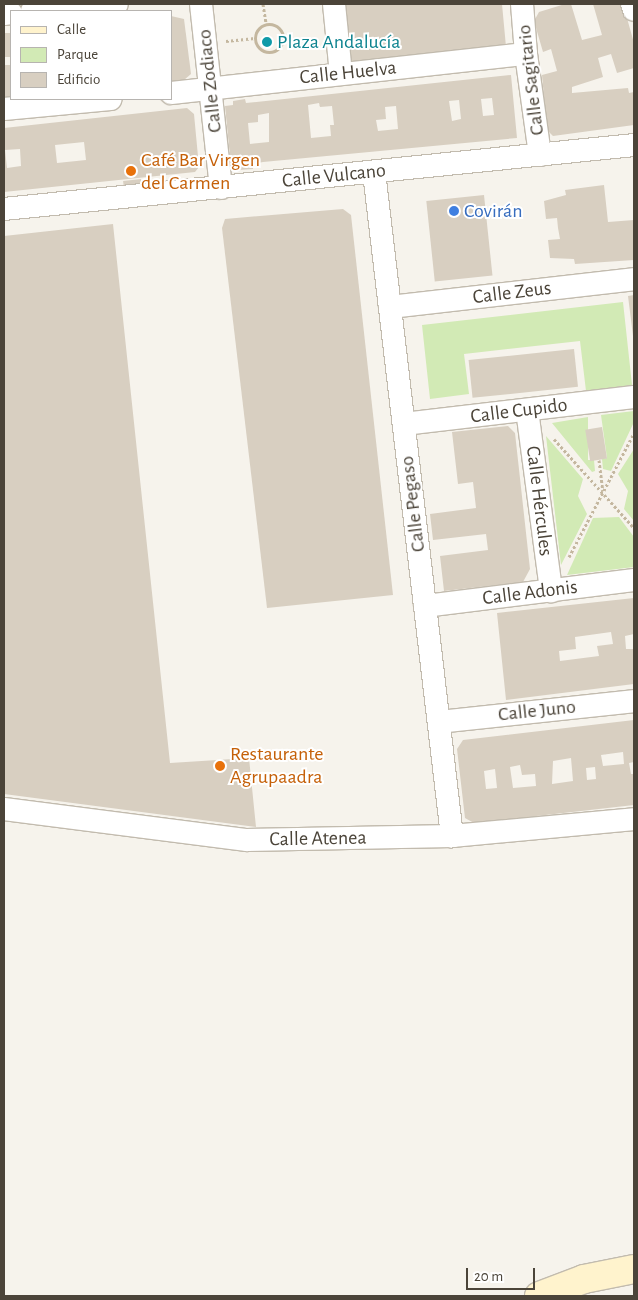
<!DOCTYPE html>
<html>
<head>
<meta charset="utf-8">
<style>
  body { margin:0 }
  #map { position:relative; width:638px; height:1300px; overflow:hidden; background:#f6f3ec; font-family:"Alegreya Sans",sans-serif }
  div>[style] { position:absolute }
  .green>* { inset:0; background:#d2eab5 }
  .building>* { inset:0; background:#d8cfc1; transform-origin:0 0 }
  .path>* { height:3px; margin-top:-1.5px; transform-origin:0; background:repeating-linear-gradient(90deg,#c4b79f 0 2.5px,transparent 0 5px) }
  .path>.ring { margin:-1.5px; padding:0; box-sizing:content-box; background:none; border:3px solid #c4b79f; border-radius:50% }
  .roads { filter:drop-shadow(1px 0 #c2bbae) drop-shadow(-1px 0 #c2bbae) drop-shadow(0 1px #c2bbae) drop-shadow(0 -1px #c2bbae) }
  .street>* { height:22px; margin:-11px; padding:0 11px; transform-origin:11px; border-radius:11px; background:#fff }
  .secondary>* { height:28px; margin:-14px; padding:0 14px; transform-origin:14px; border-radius:14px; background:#fff3cd }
  .dots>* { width:14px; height:14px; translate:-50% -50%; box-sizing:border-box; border:2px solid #fff; border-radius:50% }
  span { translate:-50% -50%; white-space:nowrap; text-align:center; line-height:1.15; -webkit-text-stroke:4px #fff; paint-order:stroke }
  .culture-label { font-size:20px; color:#0d838f }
  .left { translate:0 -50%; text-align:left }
  .street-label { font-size:20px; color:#4b4439 }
  .food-label { font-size:20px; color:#c56008 }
  .shop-label { font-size:20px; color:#366cbe }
  .frame { position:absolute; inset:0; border:5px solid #4b4439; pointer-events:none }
  .legend { position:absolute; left:10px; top:10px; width:162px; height:90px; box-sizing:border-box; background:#fff; border:1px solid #b7b4b0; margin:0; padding:6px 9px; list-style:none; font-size:15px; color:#4b4439 }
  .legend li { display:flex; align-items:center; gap:10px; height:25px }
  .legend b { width:25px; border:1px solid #b7b4b0 }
  .scale { position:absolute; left:466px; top:1268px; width:69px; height:22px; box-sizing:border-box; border:2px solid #4b4439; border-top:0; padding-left:6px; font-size:15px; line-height:18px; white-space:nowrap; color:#4b4439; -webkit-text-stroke:4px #fff; paint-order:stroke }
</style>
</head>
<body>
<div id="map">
  <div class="green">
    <div style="clip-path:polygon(623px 302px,632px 385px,586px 391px,580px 341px,464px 354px,469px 394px,430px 399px,422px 325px)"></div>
    <div style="clip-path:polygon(634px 411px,634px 422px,611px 471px,603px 469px,602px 459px,607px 458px,601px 415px)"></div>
    <div style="clip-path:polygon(588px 417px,588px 460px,594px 460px,595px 471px,592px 472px,552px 423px)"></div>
    <div style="clip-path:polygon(546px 436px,583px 479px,578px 496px,587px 514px,561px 565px)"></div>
    <div style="clip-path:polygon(634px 449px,634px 521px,624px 509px,628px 491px,618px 474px)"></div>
    <div style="clip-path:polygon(619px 517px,634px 537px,634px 567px,567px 575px,593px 518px)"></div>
  </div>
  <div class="building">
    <div style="clip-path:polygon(341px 4px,502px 4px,506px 47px,348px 62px)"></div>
    <div style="clip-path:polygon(565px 4px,571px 4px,582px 40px,602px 35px,593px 4px,623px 4px,634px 43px,634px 68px,617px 73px,611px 54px,598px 58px,603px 77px,572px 87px,572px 93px,628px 88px,629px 93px,634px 92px,634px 125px,553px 136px,547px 130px,542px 75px,557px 71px,551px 49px,543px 52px,534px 21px,539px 12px)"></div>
    <div style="clip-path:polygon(171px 16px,184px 19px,191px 74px,184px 80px,171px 82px)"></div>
    <div style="left:11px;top:33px;width:24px;height:7px;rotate:90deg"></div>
    <div style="left:11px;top:65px;width:33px;height:7px;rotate:90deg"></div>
    <div style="clip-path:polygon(evenodd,511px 75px,517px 138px,263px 162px,253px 164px,253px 169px,238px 170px,237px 165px,231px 166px,225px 106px,233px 105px,233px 101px,245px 99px,246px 103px,511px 75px,492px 98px,494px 115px,483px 116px,481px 99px,492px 98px,511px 75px,459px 100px,461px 119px,452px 121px,449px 101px,459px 100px,511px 75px,319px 103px,320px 107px,332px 106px,334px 125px,330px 125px,331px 136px,311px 138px,308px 105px,319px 103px,511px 75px,396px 106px,398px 129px,378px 131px,376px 120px,386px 119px,385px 107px,396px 106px,511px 75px,269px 113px,269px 142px,250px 144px,248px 123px,258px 122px,258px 115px,269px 113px)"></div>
    <div style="clip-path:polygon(evenodd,187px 108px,194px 114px,199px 167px,195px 172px,4px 192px,4px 128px,187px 108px,84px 142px,86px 160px,57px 163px,55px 145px,84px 142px,187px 108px,20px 149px,21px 166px,7px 168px,5px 150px,20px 149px)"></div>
    <div style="left:141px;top:179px;width:10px;height:18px;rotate:84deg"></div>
    <div style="clip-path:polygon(604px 185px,608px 222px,634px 220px,634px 260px,575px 264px,574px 259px,550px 258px,548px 240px,560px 239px,558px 228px,557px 218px,546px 219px,544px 201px,566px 195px,565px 190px)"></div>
    <div style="left:484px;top:195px;width:81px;height:58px;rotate:84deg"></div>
    <div style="clip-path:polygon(343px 209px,351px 215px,393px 595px,267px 608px,222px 228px,225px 219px)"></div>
    <div style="clip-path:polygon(113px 224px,170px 763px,249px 758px,256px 827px,4px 794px,4px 236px)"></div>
    <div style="clip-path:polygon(634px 295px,634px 336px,633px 336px,628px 296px)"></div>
    <div style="left:574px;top:349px;width:38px;height:106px;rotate:84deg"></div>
    <div style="clip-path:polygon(508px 426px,515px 433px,530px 569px,523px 582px,444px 591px,440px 556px,488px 550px,486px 534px,433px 540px,430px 514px,476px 508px,473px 482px,458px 484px,452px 432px)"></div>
    <div style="left:602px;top:427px;width:32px;height:17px;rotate:81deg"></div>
    <div style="clip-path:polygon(evenodd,634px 598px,634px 634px,625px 636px,626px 649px,634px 649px,634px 684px,506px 700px,497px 613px,634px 598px,611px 632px,613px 644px,597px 646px,599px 656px,560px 661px,559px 651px,576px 649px,575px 637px,611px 632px)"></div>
    <div style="clip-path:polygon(evenodd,634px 720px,634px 762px,629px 763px,631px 774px,634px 774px,634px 805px,474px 823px,465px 818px,457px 749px,463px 740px,634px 720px,623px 752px,624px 764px,603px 766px,601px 755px,623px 752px,634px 720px,571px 758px,573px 781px,552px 784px,553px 761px,571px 758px,634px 720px,520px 765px,522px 775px,535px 774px,536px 786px,513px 788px,510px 767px,520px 765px,634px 720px,595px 767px,596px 779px,587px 780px,586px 768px,595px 767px,634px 720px,495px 769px,497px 788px,486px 789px,484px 771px,495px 769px)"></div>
  </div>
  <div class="path">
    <div style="left:263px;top:4px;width:20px;rotate:81deg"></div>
    <div class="ring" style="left:255px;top:24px;width:25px;height:25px"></div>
    <div style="left:226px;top:41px;width:29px;rotate:-6deg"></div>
    <div style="left:554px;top:439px;width:120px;rotate:48deg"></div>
    <div style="left:599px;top:460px;width:31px;rotate:83deg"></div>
    <div style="left:569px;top:557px;width:140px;rotate:-62.3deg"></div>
  </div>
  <div class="roads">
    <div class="street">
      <div style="left:201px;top:4px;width:185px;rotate:83.8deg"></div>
      <div style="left:334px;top:4px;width:70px;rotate:84.3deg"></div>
      <div style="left:522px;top:4px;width:50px;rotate:85.4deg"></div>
      <div style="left:526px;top:54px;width:102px;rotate:82.1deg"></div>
      <div style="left:632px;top:4px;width:6px;rotate:72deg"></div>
      <div style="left:32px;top:11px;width:85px;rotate:-4.7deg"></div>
      <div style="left:4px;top:14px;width:7px;rotate:-8deg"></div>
      <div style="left:171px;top:93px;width:357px;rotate:-6.3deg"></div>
      <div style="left:4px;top:109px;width:107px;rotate:-5.3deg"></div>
      <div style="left:374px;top:172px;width:669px;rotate:83.3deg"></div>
      <div style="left:4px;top:209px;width:633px;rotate:-5.8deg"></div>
      <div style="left:390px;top:307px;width:246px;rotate:-6.5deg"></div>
      <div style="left:527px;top:410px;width:183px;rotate:82.4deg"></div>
      <div style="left:404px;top:424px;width:232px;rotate:-6.7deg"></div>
      <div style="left:425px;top:606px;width:211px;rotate:-7.1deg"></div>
      <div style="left:439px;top:722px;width:196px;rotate:-6.1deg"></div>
      <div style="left:4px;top:809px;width:245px;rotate:7.3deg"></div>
      <div style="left:247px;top:840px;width:205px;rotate:-1.1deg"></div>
      <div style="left:452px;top:836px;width:183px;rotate:-5.3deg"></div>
    </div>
    <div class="secondary">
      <div style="left:539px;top:1296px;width:48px;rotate:-20.7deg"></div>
      <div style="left:584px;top:1279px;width:51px;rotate:-11.3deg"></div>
    </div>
  </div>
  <div class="dots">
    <div style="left:267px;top:42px;background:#0f9aa8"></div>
    <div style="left:131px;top:171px;background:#e8710a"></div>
    <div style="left:454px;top:211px;background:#3f7fe0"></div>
    <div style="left:220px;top:766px;background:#e8710a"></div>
  </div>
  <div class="culture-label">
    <span class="left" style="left:277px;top:42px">Plaza Andalucía</span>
  </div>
  <div class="street-label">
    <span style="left:348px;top:73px;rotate:-6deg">Calle Huelva</span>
    <span style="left:531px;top:80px;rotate:-97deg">Calle Sagitario</span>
    <span style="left:210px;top:81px;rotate:-96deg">Calle Zodiaco</span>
    <span style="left:334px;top:176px;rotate:-6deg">Calle Vulcano</span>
    <span style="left:512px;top:293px;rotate:-7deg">Calle Zeus</span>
    <span style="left:519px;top:411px;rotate:-7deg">Calle Cupido</span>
    <span style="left:539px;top:501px;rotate:83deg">Calle Hércules</span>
    <span style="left:413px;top:504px;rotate:-97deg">Calle Pegaso</span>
    <span style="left:530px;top:593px;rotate:-7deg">Calle Adonis</span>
    <span style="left:537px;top:711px;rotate:-6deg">Calle Juno</span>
    <span style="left:318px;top:839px;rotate:-1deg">Calle Atenea</span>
  </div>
  <div class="food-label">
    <span class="left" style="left:141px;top:172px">Café Bar Virgen<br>del Carmen</span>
    <span class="left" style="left:230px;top:766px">Restaurante<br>Agrupaadra</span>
  </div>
  <div class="shop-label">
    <span class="left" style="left:464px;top:211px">Covirán</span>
  </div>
  <div class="frame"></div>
  <ul class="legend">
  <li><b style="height:6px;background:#fff3cd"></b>Calle</li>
  <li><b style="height:14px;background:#d2eab5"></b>Parque</li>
  <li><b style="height:14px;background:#d8cfc1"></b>Edificio</li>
  </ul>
  <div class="scale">20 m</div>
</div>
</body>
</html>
